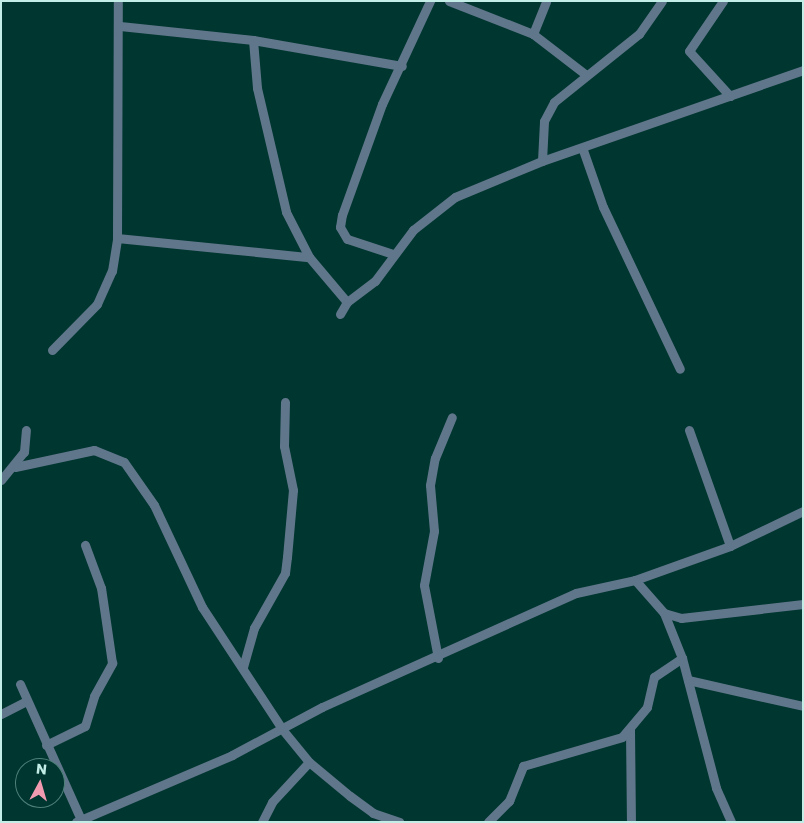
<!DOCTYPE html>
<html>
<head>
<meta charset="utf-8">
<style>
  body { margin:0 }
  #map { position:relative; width:804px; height:823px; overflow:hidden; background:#003630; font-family:Poppins,sans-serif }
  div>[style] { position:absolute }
  .street>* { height:9px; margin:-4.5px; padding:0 4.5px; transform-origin:4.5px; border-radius:4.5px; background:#60778b }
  span { translate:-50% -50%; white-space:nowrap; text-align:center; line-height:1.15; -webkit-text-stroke:5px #003630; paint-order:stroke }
  .frame { position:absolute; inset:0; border:2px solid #c3eee7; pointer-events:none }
  .north { position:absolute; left:15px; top:758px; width:50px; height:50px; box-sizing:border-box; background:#003630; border:1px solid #4e8079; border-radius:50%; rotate:6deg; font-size:14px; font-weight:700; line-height:20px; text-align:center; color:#c3eee7 }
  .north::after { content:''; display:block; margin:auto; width:18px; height:22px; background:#f29ab0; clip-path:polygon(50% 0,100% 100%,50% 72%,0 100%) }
</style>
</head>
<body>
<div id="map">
  <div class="street">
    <div style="left:449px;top:1px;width:90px;rotate:21.4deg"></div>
    <div style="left:533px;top:34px;width:66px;rotate:37.6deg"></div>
    <div style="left:723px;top:1px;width:60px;rotate:124.2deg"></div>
    <div style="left:689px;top:51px;width:61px;rotate:47.7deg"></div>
    <div style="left:120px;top:26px;width:134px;rotate:6deg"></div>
    <div style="left:253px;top:40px;width:151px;rotate:9.9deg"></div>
    <div style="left:533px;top:34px;width:35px;rotate:-68deg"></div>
    <div style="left:253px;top:40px;width:48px;rotate:85.2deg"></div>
    <div style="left:257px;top:88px;width:127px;rotate:76.8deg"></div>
    <div style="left:286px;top:212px;width:51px;rotate:62.9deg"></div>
    <div style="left:309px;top:257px;width:59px;rotate:49.8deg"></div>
    <div style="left:583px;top:150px;width:60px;rotate:70.7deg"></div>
    <div style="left:603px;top:207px;width:179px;rotate:64.6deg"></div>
    <div style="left:542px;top:161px;width:40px;rotate:-87.1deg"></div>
    <div style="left:544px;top:121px;width:21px;rotate:-62deg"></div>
    <div style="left:554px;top:102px;width:109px;rotate:-38.7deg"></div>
    <div style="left:639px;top:34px;width:40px;rotate:-55.1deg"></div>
    <div style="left:117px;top:238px;width:193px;rotate:5.7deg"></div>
    <div style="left:393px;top:254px;width:48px;rotate:-161.9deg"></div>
    <div style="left:347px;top:239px;width:14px;rotate:-120deg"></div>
    <div style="left:340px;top:227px;width:12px;rotate:-81deg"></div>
    <div style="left:342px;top:215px;width:118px;rotate:-70.2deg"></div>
    <div style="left:382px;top:104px;width:114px;rotate:-65deg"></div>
    <div style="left:340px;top:314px;width:14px;rotate:-60deg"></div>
    <div style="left:347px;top:302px;width:35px;rotate:-37deg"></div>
    <div style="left:375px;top:281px;width:64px;rotate:-53.3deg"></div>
    <div style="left:413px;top:230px;width:53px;rotate:-38.2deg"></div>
    <div style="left:455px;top:197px;width:94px;rotate:-22.5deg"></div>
    <div style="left:542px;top:161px;width:276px;rotate:-19.2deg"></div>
    <div style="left:52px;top:350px;width:64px;rotate:-45.6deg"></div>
    <div style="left:97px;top:304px;width:36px;rotate:-66deg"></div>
    <div style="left:112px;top:271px;width:33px;rotate:-81deg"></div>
    <div style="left:117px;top:238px;width:237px;rotate:-89.8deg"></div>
    <div style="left:689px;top:430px;width:123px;rotate:70.5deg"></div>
    <div style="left:15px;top:467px;width:81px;rotate:-12.1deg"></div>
    <div style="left:94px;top:450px;width:32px;rotate:22deg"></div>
    <div style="left:124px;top:462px;width:52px;rotate:55.1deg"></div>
    <div style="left:154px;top:505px;width:113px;rotate:64.8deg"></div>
    <div style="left:202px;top:607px;width:146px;rotate:56.7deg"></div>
    <div style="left:282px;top:729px;width:43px;rotate:50.7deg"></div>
    <div style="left:309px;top:762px;width:53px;rotate:39.7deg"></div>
    <div style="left:350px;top:796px;width:29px;rotate:36deg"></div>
    <div style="left:373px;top:813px;width:28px;rotate:19deg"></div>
    <div style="left:1px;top:480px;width:36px;rotate:-51deg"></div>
    <div style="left:24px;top:452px;width:22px;rotate:-85deg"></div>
    <div style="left:635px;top:580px;width:101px;rotate:-19.7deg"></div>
    <div style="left:730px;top:546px;width:81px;rotate:-25.6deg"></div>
    <div style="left:664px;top:613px;width:48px;rotate:68.2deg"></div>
    <div style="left:682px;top:658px;width:134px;rotate:75.3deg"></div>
    <div style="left:716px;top:788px;width:37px;rotate:66deg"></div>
    <div style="left:438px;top:658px;width:74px;rotate:-100.9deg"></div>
    <div style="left:424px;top:585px;width:55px;rotate:-79.5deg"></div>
    <div style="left:434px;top:531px;width:46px;rotate:-95deg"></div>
    <div style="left:430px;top:485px;width:27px;rotate:-80deg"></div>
    <div style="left:435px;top:458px;width:44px;rotate:-67.5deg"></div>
    <div style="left:243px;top:667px;width:41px;rotate:-74.2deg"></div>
    <div style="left:254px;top:628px;width:63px;rotate:-60.6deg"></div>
    <div style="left:285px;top:573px;width:16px;rotate:-83deg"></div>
    <div style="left:287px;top:557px;width:67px;rotate:-84.9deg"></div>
    <div style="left:293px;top:490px;width:45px;rotate:-101.6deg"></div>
    <div style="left:284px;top:446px;width:44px;rotate:-88.7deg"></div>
    <div style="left:688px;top:680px;width:118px;rotate:12.7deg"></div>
    <div style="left:20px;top:684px;width:149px;rotate:65.8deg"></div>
    <div style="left:1px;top:714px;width:28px;rotate:-27deg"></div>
    <div style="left:630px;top:730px;width:92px;rotate:89.4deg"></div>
    <div style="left:46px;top:745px;width:43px;rotate:-26deg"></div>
    <div style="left:85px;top:726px;width:31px;rotate:-73deg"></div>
    <div style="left:94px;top:696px;width:38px;rotate:-61deg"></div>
    <div style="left:112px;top:663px;width:76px;rotate:-98.3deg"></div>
    <div style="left:101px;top:588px;width:46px;rotate:-110.4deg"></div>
    <div style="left:76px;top:822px;width:170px;rotate:-23.2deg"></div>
    <div style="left:232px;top:755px;width:102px;rotate:-28.1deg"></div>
    <div style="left:322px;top:707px;width:278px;rotate:-24.2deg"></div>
    <div style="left:576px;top:593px;width:60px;rotate:-12.4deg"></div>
    <div style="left:635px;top:580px;width:44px;rotate:48.7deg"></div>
    <div style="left:664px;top:613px;width:18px;rotate:16deg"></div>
    <div style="left:681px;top:618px;width:123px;rotate:-6.5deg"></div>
    <div style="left:262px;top:822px;width:22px;rotate:-63deg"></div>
    <div style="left:272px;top:802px;width:54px;rotate:-47.2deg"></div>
    <div style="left:488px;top:822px;width:30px;rotate:-45deg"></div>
    <div style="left:509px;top:801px;width:38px;rotate:-68deg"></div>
    <div style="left:523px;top:766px;width:103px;rotate:-16.3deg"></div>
    <div style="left:622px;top:737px;width:39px;rotate:-50deg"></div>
    <div style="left:647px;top:707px;width:31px;rotate:-77deg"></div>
    <div style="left:654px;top:677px;width:34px;rotate:-34deg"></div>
  </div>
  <div class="frame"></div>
  <div class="north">N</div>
</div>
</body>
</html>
